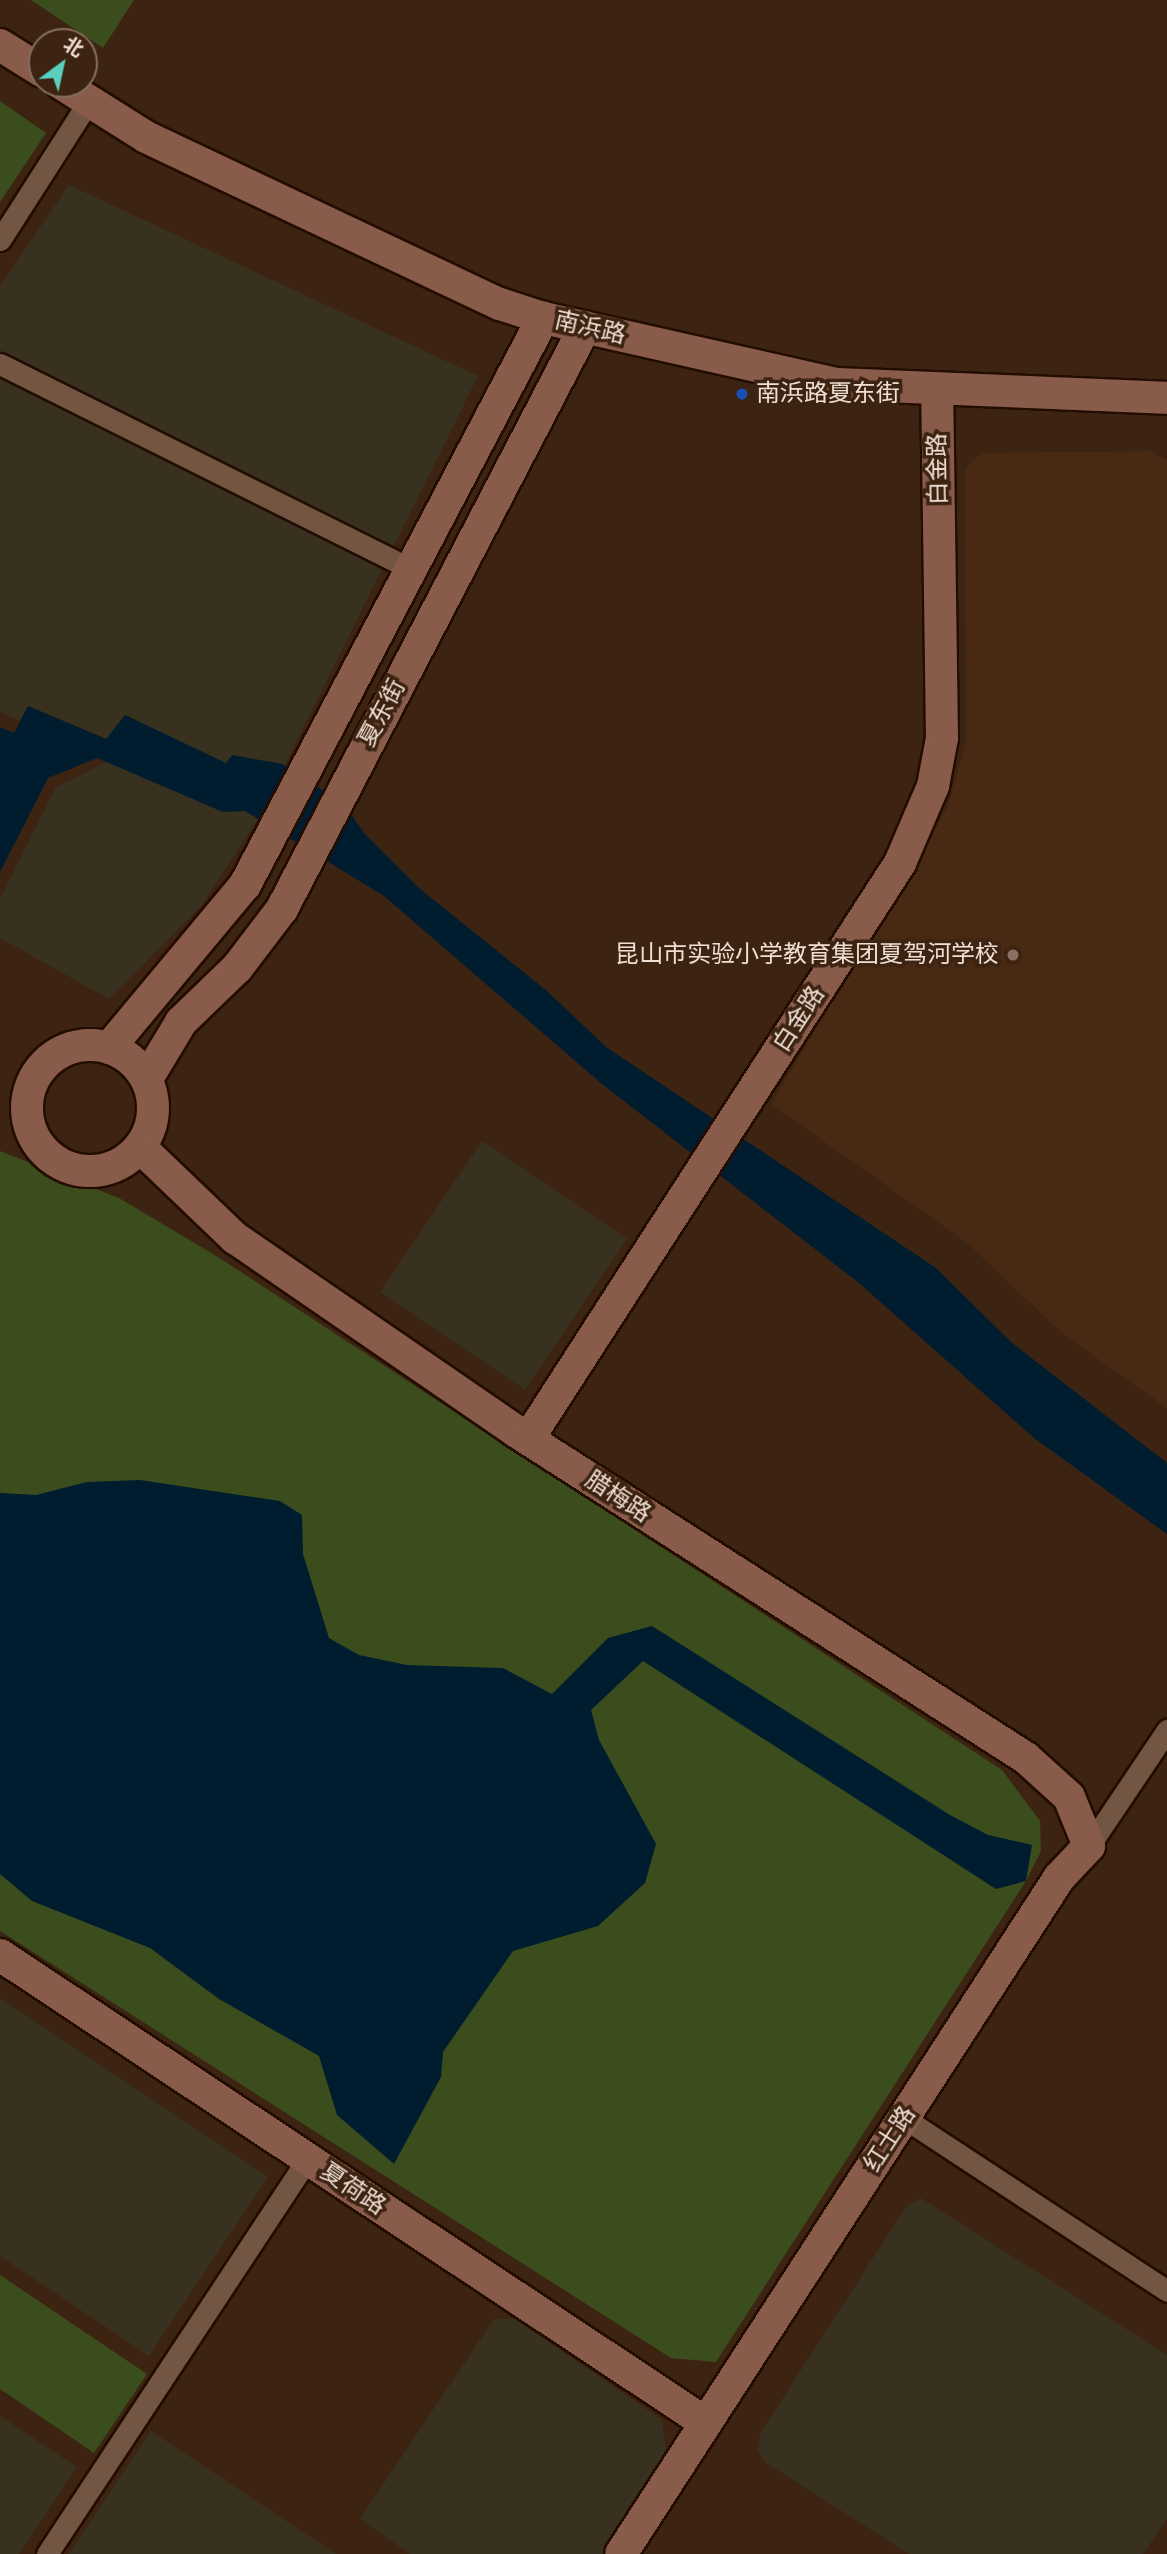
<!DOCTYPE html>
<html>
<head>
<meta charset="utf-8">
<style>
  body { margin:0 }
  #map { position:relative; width:1167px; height:2554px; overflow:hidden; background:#3d2312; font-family:"Roboto Condensed","Noto Sans SC",sans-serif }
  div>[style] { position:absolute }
  .commercial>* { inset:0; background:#393120; transform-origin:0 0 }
  .built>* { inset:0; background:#482913 }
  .green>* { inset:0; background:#3b4d1c }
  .water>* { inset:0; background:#001d30 }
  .roads { filter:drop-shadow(2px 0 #230c00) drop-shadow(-2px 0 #230c00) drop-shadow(0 2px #230c00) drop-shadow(0 -2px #230c00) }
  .street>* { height:21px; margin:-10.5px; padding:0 10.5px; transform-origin:10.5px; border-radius:10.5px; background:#725643 }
  .secondary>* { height:32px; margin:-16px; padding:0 16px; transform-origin:16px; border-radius:16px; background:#885b4a }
  .secondary>.ring { margin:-16px; padding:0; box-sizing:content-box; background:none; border:32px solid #885b4a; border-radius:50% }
  .dots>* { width:19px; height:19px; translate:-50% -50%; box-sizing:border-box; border:4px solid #3d2312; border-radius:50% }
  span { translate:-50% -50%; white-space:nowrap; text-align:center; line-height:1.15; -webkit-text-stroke:7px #3d2312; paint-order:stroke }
  .street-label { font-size:24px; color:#efded3 }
  .poi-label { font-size:24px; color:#efded3 }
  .left { translate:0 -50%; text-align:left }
  .right { translate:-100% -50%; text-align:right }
  .north { position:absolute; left:28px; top:28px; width:70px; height:70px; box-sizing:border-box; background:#3d2312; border:2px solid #846e5f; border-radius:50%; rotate:33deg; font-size:19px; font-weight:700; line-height:28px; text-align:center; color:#efded3 }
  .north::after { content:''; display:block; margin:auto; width:24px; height:32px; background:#5bcebc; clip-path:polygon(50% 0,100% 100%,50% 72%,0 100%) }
</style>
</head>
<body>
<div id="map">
  <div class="commercial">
    <div style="clip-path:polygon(69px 185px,478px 376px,258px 819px,201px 906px,109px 999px,0 938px,0 899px,56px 787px,107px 762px,136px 720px,125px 715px,107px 739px,28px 706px,20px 721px,0 712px,0 286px)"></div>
    <div style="left:482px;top:1141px;width:175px;height:182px;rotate:34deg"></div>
    <div style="clip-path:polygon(0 1998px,268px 2177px,149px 2356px,0 2256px)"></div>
    <div style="clip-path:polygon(921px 2198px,1167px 2355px,1167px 2518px,1143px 2554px,909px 2554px,765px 2462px,757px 2450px,761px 2432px,906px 2207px)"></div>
    <div style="clip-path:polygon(494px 2319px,515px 2319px,662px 2420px,666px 2451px,659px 2470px,604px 2554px,410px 2554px,360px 2519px)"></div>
    <div style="clip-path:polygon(0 2416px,77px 2467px,19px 2554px,0 2554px)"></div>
    <div style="clip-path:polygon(151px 2431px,336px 2554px,69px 2554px)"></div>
  </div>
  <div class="built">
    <div style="clip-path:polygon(1151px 451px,1167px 460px,1167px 1408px,1063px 1334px,966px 1242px,771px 1104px,948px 806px,966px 741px,965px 471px,971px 461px,982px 453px)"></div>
  </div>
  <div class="green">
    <div style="clip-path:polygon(31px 0,134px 0,103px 48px)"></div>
    <div style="clip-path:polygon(0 101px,46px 133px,0 202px)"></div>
    <div style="clip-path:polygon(0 1151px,119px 1198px,218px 1257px,1002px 1770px,1040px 1821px,1041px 1851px,1026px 1881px,716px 2362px,671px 2358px,0 1931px)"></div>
    <div style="clip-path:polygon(0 2275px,147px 2374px,94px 2453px,0 2389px)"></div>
  </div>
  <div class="water">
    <div style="clip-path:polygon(28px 706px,106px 739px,125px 715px,226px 763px,232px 755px,283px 764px,345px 805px,364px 833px,420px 889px,547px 991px,606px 1047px,936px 1268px,1011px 1342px,1167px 1463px,1167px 1534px,1034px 1438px,859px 1283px,602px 1084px,384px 896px,245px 811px,223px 812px,97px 758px,48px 778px,0 872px,0 727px,14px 733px)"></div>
    <div style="clip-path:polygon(140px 1480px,280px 1501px,302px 1515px,303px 1554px,329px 1638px,359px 1655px,407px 1665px,503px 1668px,552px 1694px,608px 1638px,652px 1626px,950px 1815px,988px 1835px,1032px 1845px,1026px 1881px,996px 1889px,643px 1661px,591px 1710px,599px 1740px,656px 1844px,645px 1883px,598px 1926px,513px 1951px,443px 2052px,441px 2077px,394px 2164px,337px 2115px,319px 2056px,219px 1999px,150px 1948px,32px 1901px,0 1874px,0 1493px,36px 1495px,87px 1482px)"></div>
  </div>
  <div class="roads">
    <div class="street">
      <div style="left:0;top:240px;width:165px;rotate:-57.4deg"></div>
      <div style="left:0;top:364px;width:458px;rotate:26.5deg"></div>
      <div style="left:1089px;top:1846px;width:140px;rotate:-56.1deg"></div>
      <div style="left:904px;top:2118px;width:315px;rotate:33.3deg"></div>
      <div style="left:47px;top:2554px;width:473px;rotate:-56.6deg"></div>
    </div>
    <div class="secondary">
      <div style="left:0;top:45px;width:49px;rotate:31.8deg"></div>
      <div style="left:62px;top:84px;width:99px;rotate:32.2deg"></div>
      <div style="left:146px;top:137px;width:391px;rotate:25.3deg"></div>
      <div style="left:500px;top:304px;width:45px;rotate:18deg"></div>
      <div style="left:543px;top:318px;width:300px;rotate:12.7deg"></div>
      <div style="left:836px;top:384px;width:331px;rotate:2.4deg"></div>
      <div class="ring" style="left:27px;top:1045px;width:94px;height:94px"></div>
      <div style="left:109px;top:1048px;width:212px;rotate:-50.2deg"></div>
      <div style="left:245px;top:885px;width:641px;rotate:-62.27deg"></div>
      <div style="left:148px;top:1077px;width:64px;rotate:-59deg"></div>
      <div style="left:181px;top:1022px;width:78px;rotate:-44deg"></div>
      <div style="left:237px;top:968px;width:74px;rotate:-52.7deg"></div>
      <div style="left:282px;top:909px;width:656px;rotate:-62.5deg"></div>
      <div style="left:140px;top:1147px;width:132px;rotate:43.8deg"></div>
      <div style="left:235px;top:1238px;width:342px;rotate:34.5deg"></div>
      <div style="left:517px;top:1432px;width:604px;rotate:32.64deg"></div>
      <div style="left:1026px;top:1758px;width:58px;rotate:42.2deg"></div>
      <div style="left:1069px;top:1797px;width:53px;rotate:67.8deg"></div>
      <div style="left:1089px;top:1846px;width:44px;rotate:133.2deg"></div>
      <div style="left:1059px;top:1878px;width:805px;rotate:122.94deg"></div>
      <div style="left:528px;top:1439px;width:686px;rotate:-57.14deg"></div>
      <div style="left:900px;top:863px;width:84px;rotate:-66.8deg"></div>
      <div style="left:933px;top:786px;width:49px;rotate:-79.4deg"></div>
      <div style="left:942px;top:738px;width:349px;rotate:-90.8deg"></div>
      <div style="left:0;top:1955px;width:847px;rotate:33.54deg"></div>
    </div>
  </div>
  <div class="dots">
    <div style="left:742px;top:394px;background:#1a4fb4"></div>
    <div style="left:1013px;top:955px;background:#8d6e63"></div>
  </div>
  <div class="street-label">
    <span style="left:590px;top:328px;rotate:13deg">南浜路</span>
    <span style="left:938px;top:469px;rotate:-91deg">白金路</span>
    <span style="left:382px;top:713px;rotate:-62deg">夏东街</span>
    <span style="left:799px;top:1019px;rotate:-57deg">白金路</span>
    <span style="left:618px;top:1497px;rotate:33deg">腊梅路</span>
    <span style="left:890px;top:2139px;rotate:-57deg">红士路</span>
    <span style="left:353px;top:2189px;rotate:34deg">夏荷路</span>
  </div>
  <div class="poi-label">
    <span class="left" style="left:756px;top:394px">南浜路夏东街</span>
    <span class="right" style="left:999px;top:955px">昆山市实验小学教育集团夏驾河学校</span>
  </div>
  <div class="north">北</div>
</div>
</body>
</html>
